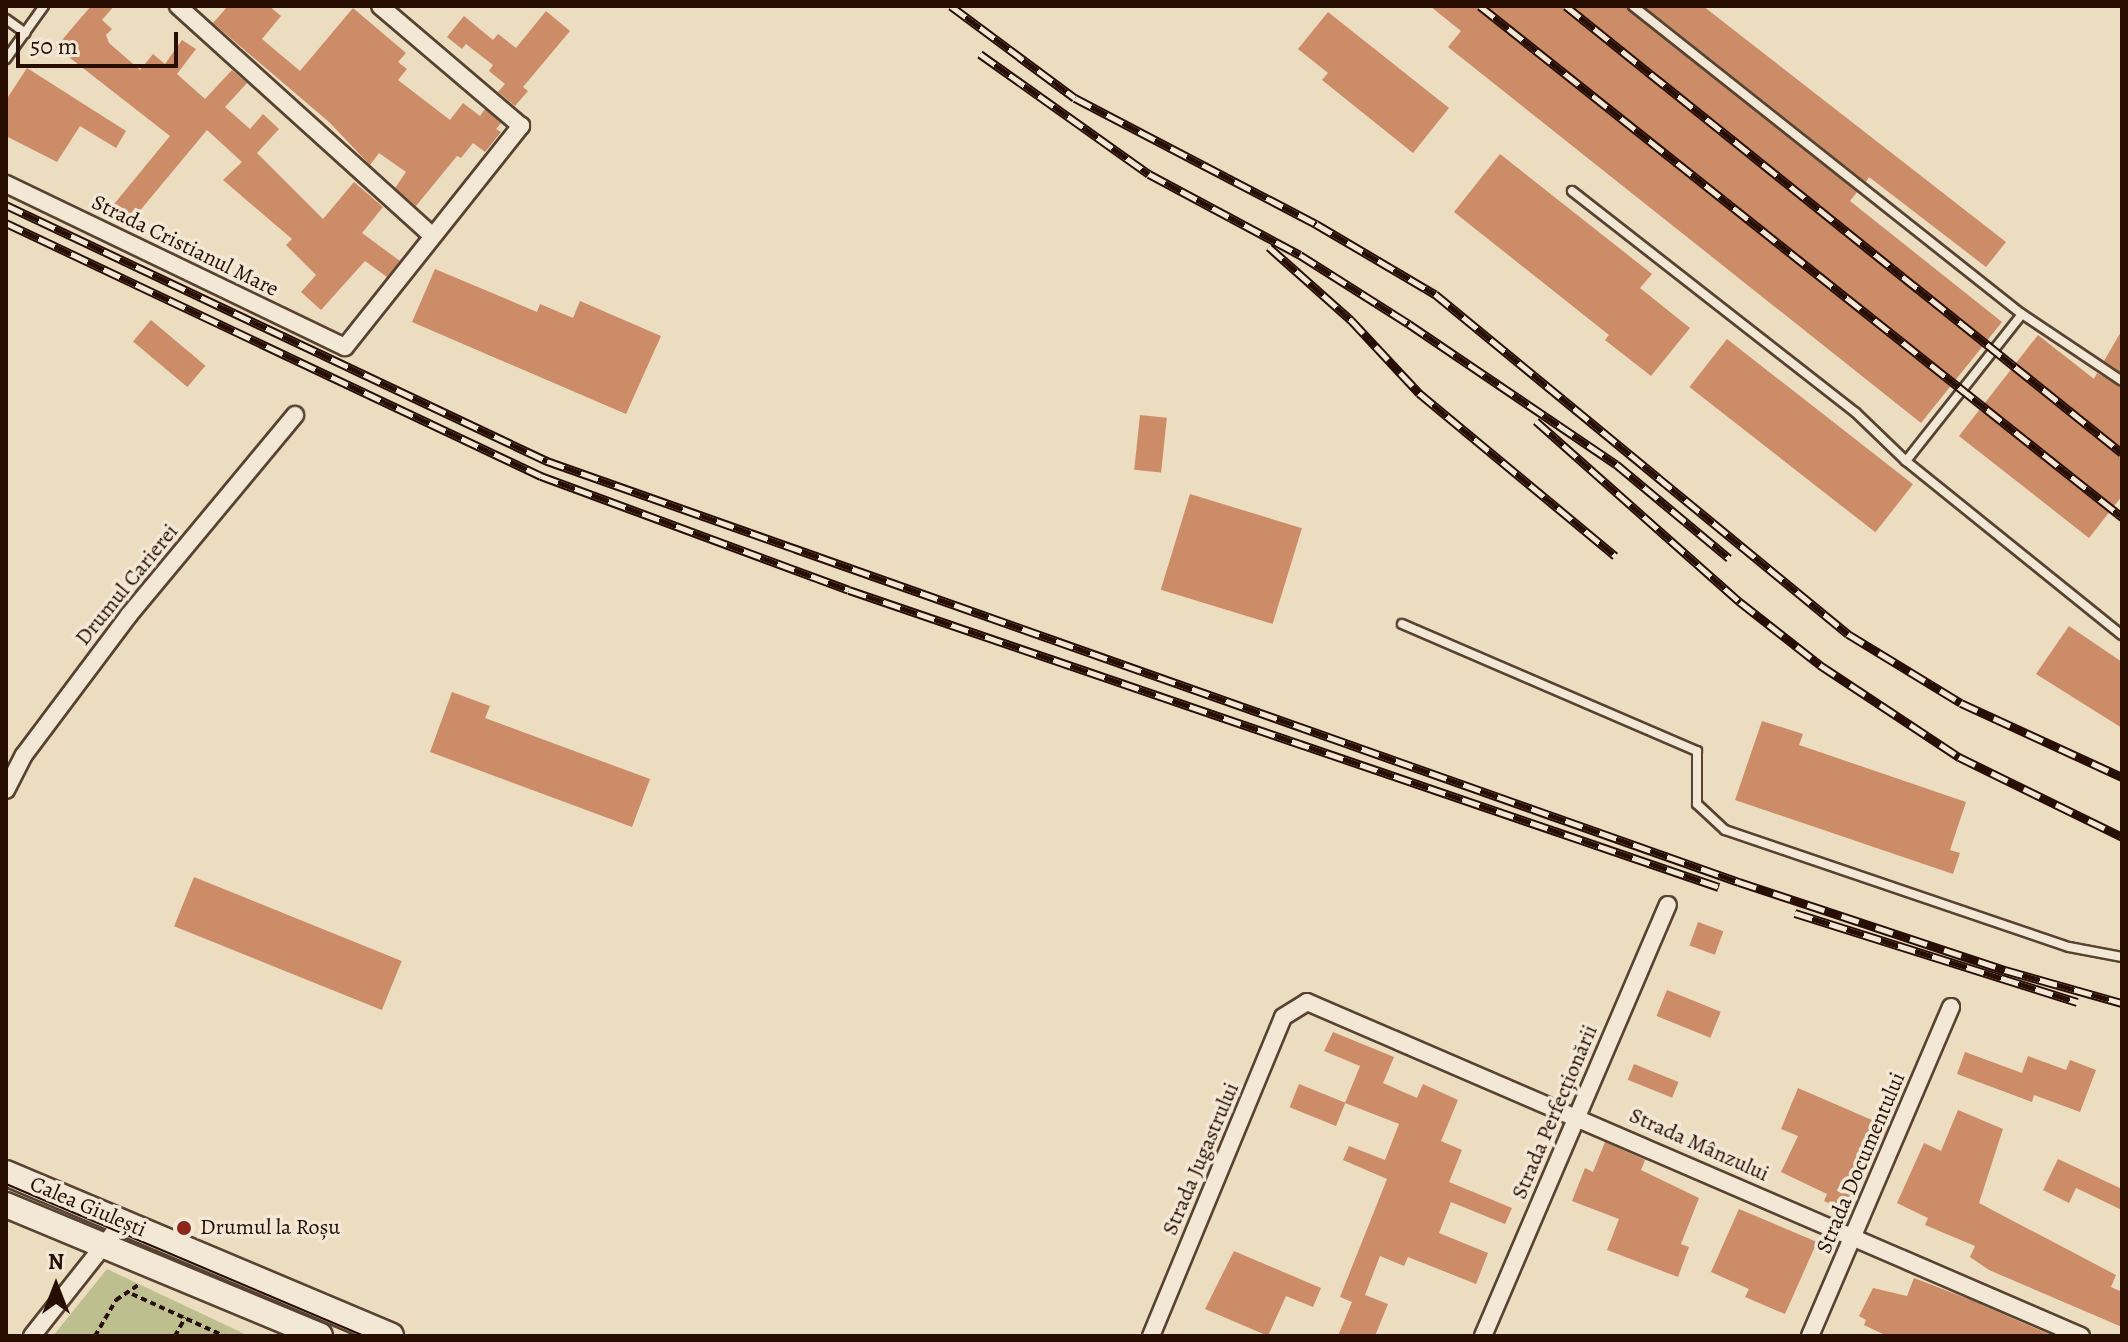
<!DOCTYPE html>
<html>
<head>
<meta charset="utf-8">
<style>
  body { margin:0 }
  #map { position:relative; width:2128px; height:1342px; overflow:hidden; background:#ecdcc0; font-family:Alegreya,serif }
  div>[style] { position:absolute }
  .green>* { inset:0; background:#bebf8e }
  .building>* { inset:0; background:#cc8c67; transform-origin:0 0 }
  .path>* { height:4px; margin-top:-2px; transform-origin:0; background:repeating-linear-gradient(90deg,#270e00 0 6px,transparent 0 10px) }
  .roads { filter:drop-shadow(2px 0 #584230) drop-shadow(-2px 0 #584230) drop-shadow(0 2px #584230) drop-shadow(0 -2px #584230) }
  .lane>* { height:8px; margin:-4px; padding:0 4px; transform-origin:4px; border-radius:4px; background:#f3e8d6 }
  .street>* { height:16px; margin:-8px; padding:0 8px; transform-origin:8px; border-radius:8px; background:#f3e8d6 }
  .secondary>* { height:24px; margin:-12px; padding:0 12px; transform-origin:12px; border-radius:12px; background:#f3e8d6 }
  .tram>* { height:2px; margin:-1px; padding:0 1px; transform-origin:1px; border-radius:1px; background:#270e00 }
  .rail>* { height:9px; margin-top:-4.5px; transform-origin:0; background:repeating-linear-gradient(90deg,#f3e8d6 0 18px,#270e00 0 36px); box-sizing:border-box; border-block:2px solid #270e00 }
  .dots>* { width:22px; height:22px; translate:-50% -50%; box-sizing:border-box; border:4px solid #f3e8d6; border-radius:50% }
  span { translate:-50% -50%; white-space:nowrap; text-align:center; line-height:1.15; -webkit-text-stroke:7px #f3e8d6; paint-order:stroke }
  .street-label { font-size:22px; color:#270e00 }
  .poi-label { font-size:22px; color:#270e00 }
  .left { translate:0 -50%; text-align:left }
  .frame { position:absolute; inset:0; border:8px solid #270e00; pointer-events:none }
  .north { position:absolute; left:16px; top:1246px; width:80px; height:80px; -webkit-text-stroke:6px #f3e8d6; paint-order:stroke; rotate:0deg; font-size:22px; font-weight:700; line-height:32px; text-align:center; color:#270e00 }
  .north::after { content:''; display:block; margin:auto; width:28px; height:36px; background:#270e00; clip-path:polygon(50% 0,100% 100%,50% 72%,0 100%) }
  .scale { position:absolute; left:16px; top:32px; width:162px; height:36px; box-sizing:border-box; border:4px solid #270e00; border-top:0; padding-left:10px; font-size:24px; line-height:28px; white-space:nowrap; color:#270e00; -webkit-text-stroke:6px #f3e8d6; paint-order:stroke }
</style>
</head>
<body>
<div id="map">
  <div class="green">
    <div style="clip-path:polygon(107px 1269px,249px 1336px,53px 1336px)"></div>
  </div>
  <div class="building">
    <div style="clip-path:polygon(91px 6px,114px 6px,102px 20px,112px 29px,106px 35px,109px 43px,140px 70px,153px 54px,165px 64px,182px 40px,196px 49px,177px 74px,205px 99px,232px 70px,247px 83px,225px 107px,250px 129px,263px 114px,279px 129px,257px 153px,323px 219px,354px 182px,383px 207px,362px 233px,400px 261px,387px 277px,365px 261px,321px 310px,301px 292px,316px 275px,286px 245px,292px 239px,223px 180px,242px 162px,207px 130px,128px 225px,110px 209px,170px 136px,56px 47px)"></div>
    <div style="clip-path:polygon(228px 6px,269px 6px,281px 16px,262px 39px,300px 71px,353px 8px,406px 53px,398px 62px,407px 69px,398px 80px,450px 120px,463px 103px,480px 116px,485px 109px,501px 123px,496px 129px,501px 132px,485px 152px,473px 143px,461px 158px,457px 156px,416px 206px,395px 188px,406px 172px,379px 153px,370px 165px,329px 122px,213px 23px)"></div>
    <div style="clip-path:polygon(1430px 6px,1626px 6px,1857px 192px,1850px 201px,2002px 322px,1921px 423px,1448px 47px,1461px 31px)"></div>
    <div style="clip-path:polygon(1644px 6px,1703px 6px,2006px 242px,1986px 267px,1869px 177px,1866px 182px)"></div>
    <div style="clip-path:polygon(546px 11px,570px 31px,523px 87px,528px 91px,515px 106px,498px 92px,505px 84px,489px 71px,493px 65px,466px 44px,462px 49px,447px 37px,464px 16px,493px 40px,498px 34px,516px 48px)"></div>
    <div style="clip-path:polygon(1328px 12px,1449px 108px,1413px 153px,1322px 80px,1328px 73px,1298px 49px)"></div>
    <div style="clip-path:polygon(27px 68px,126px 131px,116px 148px,80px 126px,57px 162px,6px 136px,6px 100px)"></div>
    <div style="clip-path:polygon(1500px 154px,1652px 274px,1640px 288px,1690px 328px,1651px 376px,1605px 340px,1609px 335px,1454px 212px)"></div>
    <div style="clip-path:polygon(435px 269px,537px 312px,540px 304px,573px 318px,580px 301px,661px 336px,626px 414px,412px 322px)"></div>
    <div style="left:151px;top:320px;width:71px;height:28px;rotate:40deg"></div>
    <div style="clip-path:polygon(2122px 330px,2122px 373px,2104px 361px)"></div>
    <div style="clip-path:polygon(2038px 335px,2094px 379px,2097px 373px,2122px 388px,2122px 496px,2089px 538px,1959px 436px)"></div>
    <div style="left:1727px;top:339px;width:236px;height:61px;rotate:38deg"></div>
    <div style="left:1140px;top:415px;width:27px;height:55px;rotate:6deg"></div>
    <div style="left:1190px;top:494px;width:117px;height:100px;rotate:17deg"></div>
    <div style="clip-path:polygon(2069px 626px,2122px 662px,2122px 728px,2036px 674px)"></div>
    <div style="clip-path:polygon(452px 692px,490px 706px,485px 718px,650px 779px,632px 827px,430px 752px)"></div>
    <div style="clip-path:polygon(1762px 721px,1803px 734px,1799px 745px,1966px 802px,1950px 850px,1960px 853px,1953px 874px,1735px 800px)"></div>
    <div style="left:194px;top:877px;width:224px;height:53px;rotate:22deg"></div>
    <div style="left:1698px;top:922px;width:27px;height:25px;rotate:20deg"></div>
    <div style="left:1667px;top:990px;width:58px;height:28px;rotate:22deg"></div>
    <div style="clip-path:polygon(1333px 1032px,1394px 1057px,1383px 1083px,1417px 1098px,1423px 1084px,1458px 1100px,1441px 1141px,1462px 1150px,1449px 1182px,1512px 1208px,1505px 1224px,1451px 1202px,1439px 1233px,1488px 1253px,1476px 1284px,1408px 1257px,1404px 1266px,1380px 1256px,1365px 1295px,1388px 1304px,1375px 1336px,1338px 1336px,1352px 1302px,1340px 1297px,1387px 1179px,1343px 1160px,1349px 1146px,1385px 1160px,1399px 1124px,1345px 1103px,1360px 1066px,1324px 1051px)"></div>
    <div style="clip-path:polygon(1965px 1052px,2022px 1073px,2028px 1056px,2066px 1070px,2070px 1060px,2096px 1070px,2080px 1112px,2034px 1095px,2032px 1102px,1957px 1074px)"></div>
    <div style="left:1634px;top:1064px;width:48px;height:17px;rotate:22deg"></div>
    <div style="left:1299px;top:1084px;width:50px;height:25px;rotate:22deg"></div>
    <div style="clip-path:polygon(1798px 1088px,1888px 1127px,1846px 1211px,1824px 1201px,1827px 1194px,1781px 1172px,1798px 1136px,1781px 1129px)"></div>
    <div style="clip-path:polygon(1958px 1110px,2003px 1129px,1979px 1203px,2116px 1275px,2111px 1287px,2122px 1292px,2122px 1327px,1989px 1270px,1970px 1257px,1975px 1246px,1925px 1225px,1928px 1218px,1897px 1203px,1924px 1143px,1941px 1151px)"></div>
    <div style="clip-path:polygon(1605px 1142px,1645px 1160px,1641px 1170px,1699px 1198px,1681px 1244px,1689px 1247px,1678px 1277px,1607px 1250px,1619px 1219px,1572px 1201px,1585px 1168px,1593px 1172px)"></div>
    <div style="clip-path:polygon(2058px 1159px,2122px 1189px,2122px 1210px,2076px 1188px,2069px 1203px,2043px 1190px)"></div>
    <div style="clip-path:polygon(1739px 1209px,1817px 1242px,1785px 1314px,1745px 1297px,1749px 1289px,1711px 1272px)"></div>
    <div style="clip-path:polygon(1234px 1251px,1321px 1288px,1313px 1307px,1286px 1296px,1268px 1336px,1205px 1309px)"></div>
    <div style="clip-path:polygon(1914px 1278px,1971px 1300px,2053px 1336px,1887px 1336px,1864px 1325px,1866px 1320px,1859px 1316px,1873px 1288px,1907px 1296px)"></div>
  </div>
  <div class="path">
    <div style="left:132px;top:1294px;width:101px;rotate:24.5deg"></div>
    <div style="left:95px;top:1336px;width:42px;rotate:-59.7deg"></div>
    <div style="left:116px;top:1300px;width:27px;rotate:-34deg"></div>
    <div style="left:175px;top:1336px;width:21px;rotate:-61deg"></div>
  </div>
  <div class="roads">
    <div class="lane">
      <div style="left:1633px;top:6px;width:496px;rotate:38.4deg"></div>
      <div style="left:2022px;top:314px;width:120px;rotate:33.8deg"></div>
      <div style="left:6px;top:19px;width:24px;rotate:36deg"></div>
      <div style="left:6px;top:59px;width:65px;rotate:-54.4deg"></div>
      <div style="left:1572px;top:191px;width:360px;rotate:38deg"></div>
      <div style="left:1856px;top:413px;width:69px;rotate:43.8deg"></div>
      <div style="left:1906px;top:461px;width:277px;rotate:38.9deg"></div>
      <div style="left:1906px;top:461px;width:187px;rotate:-51.7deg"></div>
      <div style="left:1402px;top:624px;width:321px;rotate:23.3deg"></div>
      <div style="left:1697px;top:751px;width:53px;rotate:90deg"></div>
      <div style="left:1697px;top:804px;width:38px;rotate:43deg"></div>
      <div style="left:1725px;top:830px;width:363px;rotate:18.8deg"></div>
      <div style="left:2069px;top:947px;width:54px;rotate:10.7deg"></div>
    </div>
    <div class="street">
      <div style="left:178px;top:6px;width:340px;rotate:42.1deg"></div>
      <div style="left:6px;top:184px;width:376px;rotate:25.7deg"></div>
      <div style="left:345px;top:347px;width:283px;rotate:-51.5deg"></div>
      <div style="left:521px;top:126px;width:185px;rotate:-139.6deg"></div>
      <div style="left:6px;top:790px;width:39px;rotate:-63deg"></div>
      <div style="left:24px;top:755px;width:175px;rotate:-53.1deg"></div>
      <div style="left:129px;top:615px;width:260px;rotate:-50.3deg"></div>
      <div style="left:32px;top:1336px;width:147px;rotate:-51.6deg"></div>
      <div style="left:1151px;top:1336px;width:345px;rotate:-67.5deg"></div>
      <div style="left:1283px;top:1017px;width:28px;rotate:-32deg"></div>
      <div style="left:1307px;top:1002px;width:843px;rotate:23.34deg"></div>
      <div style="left:1483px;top:1336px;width:469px;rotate:-66.8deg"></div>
      <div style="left:1810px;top:1336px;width:358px;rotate:-66.8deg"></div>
    </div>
    <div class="secondary">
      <div style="left:6px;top:1173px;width:418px;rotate:22.9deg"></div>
      <div style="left:6px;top:1205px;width:340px;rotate:22.6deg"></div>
    </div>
  </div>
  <div class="tram">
    <div style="left:6px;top:1184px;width:389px;rotate:23deg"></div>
  </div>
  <div class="rail">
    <div style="left:951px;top:6px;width:154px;rotate:36.6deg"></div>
    <div style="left:1075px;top:98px;width:272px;rotate:27.6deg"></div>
    <div style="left:1316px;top:224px;width:138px;rotate:30.5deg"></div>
    <div style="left:1435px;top:294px;width:535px;rotate:39.46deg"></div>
    <div style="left:1848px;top:634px;width:132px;rotate:31.4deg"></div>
    <div style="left:1961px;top:703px;width:177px;rotate:24.7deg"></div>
    <div style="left:1480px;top:6px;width:821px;rotate:38.52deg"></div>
    <div style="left:1566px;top:6px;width:713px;rotate:38.8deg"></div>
    <div style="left:980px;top:54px;width:207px;rotate:35.4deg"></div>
    <div style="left:1149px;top:174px;width:171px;rotate:28.2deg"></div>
    <div style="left:1300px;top:255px;width:129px;rotate:32.3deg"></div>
    <div style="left:1409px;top:324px;width:250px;rotate:34.1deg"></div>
    <div style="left:1616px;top:464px;width:147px;rotate:39.8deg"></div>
    <div style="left:6px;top:205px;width:599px;rotate:25.32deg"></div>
    <div style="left:547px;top:461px;width:1264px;rotate:19.45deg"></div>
    <div style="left:1739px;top:882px;width:280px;rotate:18.3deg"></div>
    <div style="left:2005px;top:970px;width:122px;rotate:15.8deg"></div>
    <div style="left:6px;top:223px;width:592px;rotate:25.31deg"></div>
    <div style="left:541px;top:476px;width:328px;rotate:20.3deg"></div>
    <div style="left:849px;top:590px;width:919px;rotate:18.85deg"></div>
    <div style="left:1269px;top:247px;width:110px;rotate:41.7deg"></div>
    <div style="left:1351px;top:320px;width:100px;rotate:47deg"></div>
    <div style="left:1419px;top:393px;width:255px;rotate:39.7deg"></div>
    <div style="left:1536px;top:421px;width:273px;rotate:41.6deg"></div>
    <div style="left:1740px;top:602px;width:102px;rotate:38.2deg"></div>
    <div style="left:1820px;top:665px;width:167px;rotate:33.5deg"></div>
    <div style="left:1959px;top:757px;width:182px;rotate:26.1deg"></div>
    <div style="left:1795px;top:913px;width:296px;rotate:17.5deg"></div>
  </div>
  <div class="dots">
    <div style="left:184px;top:1228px;background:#8f2418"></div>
  </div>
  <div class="street-label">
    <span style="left:185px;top:246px;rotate:26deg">Strada Cristianul Mare</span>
    <span style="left:127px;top:585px;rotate:-51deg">Drumul Carierei</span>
    <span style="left:1555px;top:1112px;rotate:-67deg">Strada Perfecționării</span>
    <span style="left:1699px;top:1145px;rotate:24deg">Strada Mânzului</span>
    <span style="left:1201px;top:1159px;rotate:-67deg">Strada Jugastrului</span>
    <span style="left:1861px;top:1163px;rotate:-67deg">Strada Documentului</span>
    <span style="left:88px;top:1207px;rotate:23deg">Calea Giulești</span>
  </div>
  <div class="poi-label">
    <span class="left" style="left:200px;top:1228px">Drumul la Roșu</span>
  </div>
  <div class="frame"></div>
  <div class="north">N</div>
  <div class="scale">50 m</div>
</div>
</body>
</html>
